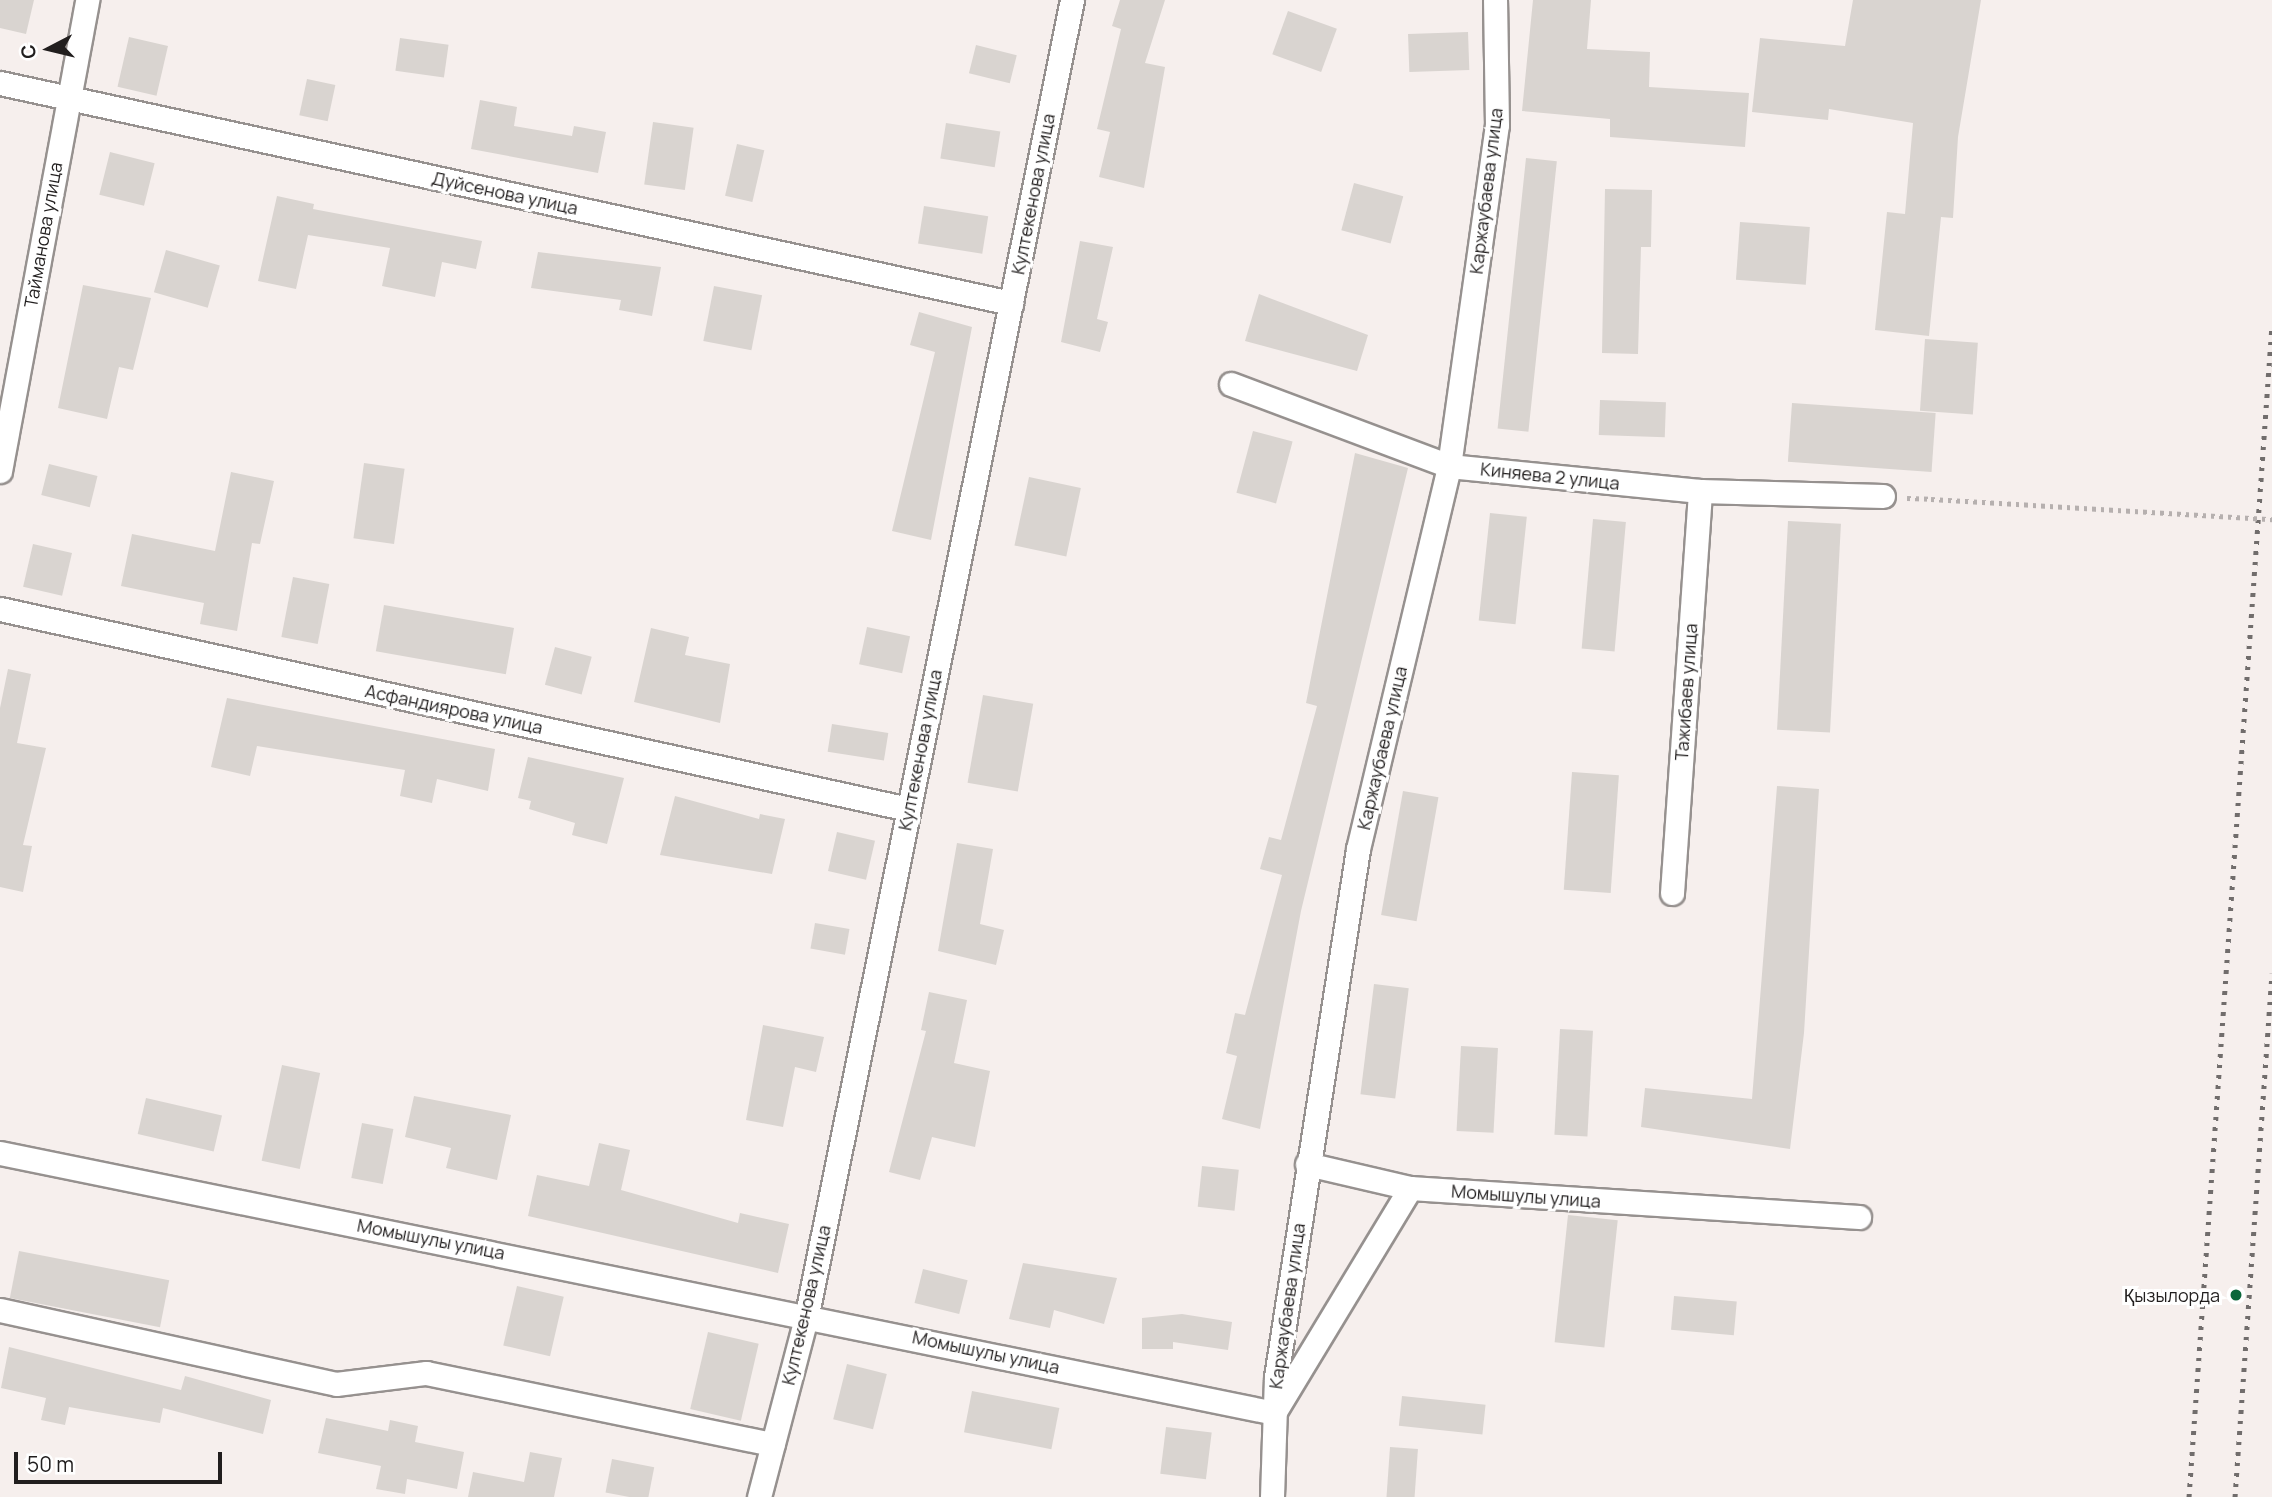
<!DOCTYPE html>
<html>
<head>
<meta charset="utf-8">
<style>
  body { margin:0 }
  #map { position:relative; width:2272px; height:1497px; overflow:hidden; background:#f6efed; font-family:Manrope,sans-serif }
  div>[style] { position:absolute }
  .building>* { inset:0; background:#d9d4d0; transform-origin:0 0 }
  .path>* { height:4.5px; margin-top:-2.25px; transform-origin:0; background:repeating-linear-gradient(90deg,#b6b0af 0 3.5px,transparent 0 8.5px) }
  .roads { filter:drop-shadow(2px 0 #96918f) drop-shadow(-2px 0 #96918f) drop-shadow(0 2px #96918f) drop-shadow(0 -2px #96918f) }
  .minor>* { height:23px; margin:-11.5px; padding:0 11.5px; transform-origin:11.5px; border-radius:11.5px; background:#fff }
  .rail>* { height:5px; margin-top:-2.5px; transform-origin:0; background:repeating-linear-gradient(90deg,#716d6c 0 3.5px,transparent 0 10.5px) }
  .path-bridge>* { height:4.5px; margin-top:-2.25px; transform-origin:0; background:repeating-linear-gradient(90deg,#b6b0af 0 3.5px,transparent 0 8.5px) }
  .dots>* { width:19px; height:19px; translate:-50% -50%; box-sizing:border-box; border:4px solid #fff; border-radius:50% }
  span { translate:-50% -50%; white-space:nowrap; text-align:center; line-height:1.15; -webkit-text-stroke:6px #fff; paint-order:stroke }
  .street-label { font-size:18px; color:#211e1e }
  .poi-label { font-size:18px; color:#211e1e }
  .right { translate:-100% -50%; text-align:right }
  .north { position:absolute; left:14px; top:14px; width:70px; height:70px; -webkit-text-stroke:5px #fff; paint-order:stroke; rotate:263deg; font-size:19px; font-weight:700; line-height:28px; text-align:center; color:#211e1e }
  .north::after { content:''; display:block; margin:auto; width:24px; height:32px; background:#211e1e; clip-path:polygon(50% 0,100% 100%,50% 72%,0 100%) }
  .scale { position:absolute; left:14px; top:1452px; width:208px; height:32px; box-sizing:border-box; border:4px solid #211e1e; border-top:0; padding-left:9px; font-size:21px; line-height:24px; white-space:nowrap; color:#211e1e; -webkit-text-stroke:5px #fff; paint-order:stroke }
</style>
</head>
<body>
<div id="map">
  <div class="building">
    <div style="clip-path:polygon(0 0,34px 0,26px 34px,0 28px)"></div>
    <div style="clip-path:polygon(1120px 0,1165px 0,1145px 63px,1165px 67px,1144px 188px,1099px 177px,1110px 132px,1097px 129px,1121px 29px,1112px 26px)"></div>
    <div style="clip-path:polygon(1533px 0,1591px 0,1587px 49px,1650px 52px,1649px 87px,1749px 93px,1745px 147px,1610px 137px,1610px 119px,1522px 111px)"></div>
    <div style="clip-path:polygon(1853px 0,1981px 0,1958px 137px,1953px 218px,1941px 217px,1929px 336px,1875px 330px,1887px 212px,1905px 214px,1913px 123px,1829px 109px,1828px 120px,1752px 112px,1760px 38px,1845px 46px)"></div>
    <div style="left:1288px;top:11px;width:52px;height:46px;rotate:20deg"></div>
    <div style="left:1468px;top:32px;width:38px;height:60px;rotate:88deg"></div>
    <div style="left:129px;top:37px;width:40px;height:51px;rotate:13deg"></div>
    <div style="left:400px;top:38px;width:49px;height:33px;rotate:8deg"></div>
    <div style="left:976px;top:45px;width:42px;height:29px;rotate:14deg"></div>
    <div style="left:307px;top:79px;width:29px;height:37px;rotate:12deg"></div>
    <div style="clip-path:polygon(480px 100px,517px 107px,514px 126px,572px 136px,574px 126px,606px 132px,598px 173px,471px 149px)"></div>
    <div style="left:653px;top:122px;width:41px;height:63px;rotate:8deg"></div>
    <div style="left:946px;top:123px;width:55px;height:36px;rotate:9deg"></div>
    <div style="left:737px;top:144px;width:28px;height:53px;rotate:13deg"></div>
    <div style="left:110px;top:152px;width:46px;height:44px;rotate:14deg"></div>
    <div style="left:1526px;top:158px;width:31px;height:272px;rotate:6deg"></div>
    <div style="left:1354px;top:183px;width:51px;height:49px;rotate:15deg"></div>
    <div style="clip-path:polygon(1605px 189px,1652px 190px,1651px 247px,1641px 247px,1638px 354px,1602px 353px)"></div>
    <div style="clip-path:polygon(277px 196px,314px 204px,313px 209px,482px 241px,476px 269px,442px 262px,435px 297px,382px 286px,390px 248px,308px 235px,296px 289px,258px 281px)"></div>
    <div style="left:924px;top:206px;width:65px;height:38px;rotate:9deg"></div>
    <div style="left:1740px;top:222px;width:70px;height:58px;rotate:4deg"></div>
    <div style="clip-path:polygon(1080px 241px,1113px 247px,1097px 319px,1108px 322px,1100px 352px,1061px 342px)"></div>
    <div style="left:166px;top:250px;width:56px;height:44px;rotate:16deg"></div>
    <div style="clip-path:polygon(538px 252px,661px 267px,652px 316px,619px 310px,621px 300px,531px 288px)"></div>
    <div style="clip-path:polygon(83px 285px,151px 298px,133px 370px,119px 367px,107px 419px,58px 408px)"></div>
    <div style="left:714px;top:286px;width:49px;height:56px;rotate:11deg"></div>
    <div style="clip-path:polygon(1259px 294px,1368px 335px,1357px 371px,1245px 341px)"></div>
    <div style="clip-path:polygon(919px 312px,972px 327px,931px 540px,892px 531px,935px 352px,910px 345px)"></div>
    <div style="left:1925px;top:339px;width:53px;height:72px;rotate:4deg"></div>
    <div style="left:1600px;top:400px;width:66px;height:35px;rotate:2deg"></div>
    <div style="left:1792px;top:403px;width:144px;height:59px;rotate:4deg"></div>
    <div style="left:1253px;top:431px;width:41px;height:64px;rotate:15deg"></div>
    <div style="clip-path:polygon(1355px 453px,1408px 468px,1301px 911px,1260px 1129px,1222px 1119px,1237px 1056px,1226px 1053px,1235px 1013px,1245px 1015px,1282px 875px,1260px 869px,1269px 837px,1281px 840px,1317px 706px,1306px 703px)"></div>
    <div style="left:364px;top:463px;width:41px;height:76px;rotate:8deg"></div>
    <div style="left:49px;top:464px;width:50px;height:32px;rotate:14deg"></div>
    <div style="clip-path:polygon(231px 472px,274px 481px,260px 544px,252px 543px,237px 631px,200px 624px,204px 603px,121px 586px,132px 534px,215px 551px)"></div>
    <div style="left:1029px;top:477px;width:53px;height:70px;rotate:12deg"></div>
    <div style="left:1490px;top:513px;width:37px;height:108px;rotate:6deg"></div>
    <div style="left:1593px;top:519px;width:33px;height:130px;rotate:5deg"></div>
    <div style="left:1788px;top:521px;width:53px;height:209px;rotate:3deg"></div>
    <div style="left:33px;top:544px;width:40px;height:44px;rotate:13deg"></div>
    <div style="left:293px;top:577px;width:37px;height:61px;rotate:11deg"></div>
    <div style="left:384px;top:605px;width:132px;height:47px;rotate:10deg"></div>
    <div style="left:867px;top:627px;width:44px;height:38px;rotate:12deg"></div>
    <div style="clip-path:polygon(651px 628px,689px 637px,685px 655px,730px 664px,720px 723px,634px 702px)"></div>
    <div style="left:555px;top:647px;width:38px;height:39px;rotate:15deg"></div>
    <div style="clip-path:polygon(8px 669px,31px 674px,17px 743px,46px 748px,23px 845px,32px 846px,23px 892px,0 887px,0 708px)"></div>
    <div style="left:983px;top:695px;width:51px;height:89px;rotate:10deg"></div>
    <div style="clip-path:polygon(227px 698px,495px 749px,488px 791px,437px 779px,432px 803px,400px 796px,405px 770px,257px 746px,250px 776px,211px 767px)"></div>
    <div style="left:832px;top:724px;width:57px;height:28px;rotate:9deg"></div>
    <div style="clip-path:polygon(528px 757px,624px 778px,607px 844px,572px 835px,575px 823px,529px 809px,531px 801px,518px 798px)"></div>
    <div style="left:1572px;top:772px;width:47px;height:118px;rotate:4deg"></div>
    <div style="clip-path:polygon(1777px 786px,1819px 789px,1804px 1033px,1790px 1149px,1641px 1127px,1645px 1088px,1752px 1099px)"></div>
    <div style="left:1403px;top:791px;width:36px;height:126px;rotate:10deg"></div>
    <div style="clip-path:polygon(675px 796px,759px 819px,760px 814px,785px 819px,772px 874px,660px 855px)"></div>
    <div style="left:837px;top:832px;width:39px;height:40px;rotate:13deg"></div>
    <div style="clip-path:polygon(957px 843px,993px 849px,980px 924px,1004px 930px,996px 965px,938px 951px)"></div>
    <div style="left:815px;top:923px;width:35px;height:26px;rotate:10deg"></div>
    <div style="left:1374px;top:984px;width:35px;height:111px;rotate:7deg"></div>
    <div style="clip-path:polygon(929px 992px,967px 1000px,954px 1063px,990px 1071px,975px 1147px,932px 1137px,920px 1180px,889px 1172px,926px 1031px,921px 1030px)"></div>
    <div style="clip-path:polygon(763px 1025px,824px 1037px,816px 1072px,795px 1067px,783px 1127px,746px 1120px)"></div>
    <div style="left:1560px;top:1029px;width:33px;height:106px;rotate:3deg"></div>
    <div style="left:1461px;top:1046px;width:37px;height:85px;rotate:3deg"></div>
    <div style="left:282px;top:1065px;width:39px;height:98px;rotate:12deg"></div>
    <div style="clip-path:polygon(414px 1096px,511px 1115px,497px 1180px,446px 1168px,451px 1148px,405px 1137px)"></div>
    <div style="left:146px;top:1098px;width:78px;height:37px;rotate:13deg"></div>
    <div style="left:362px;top:1123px;width:32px;height:56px;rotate:11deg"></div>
    <div style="clip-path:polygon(599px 1143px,630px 1150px,621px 1190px,738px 1223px,740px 1213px,789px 1224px,778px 1273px,528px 1216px,537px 1175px,589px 1186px)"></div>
    <div style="left:1202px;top:1166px;width:37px;height:41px;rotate:6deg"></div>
    <div style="left:1568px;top:1215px;width:50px;height:128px;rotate:6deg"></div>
    <div style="left:19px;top:1251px;width:153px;height:48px;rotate:11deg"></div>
    <div style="clip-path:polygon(1023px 1263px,1117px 1278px,1104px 1324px,1054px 1310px,1050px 1328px,1009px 1319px)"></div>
    <div style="left:923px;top:1269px;width:46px;height:35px;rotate:14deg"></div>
    <div style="left:517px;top:1286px;width:48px;height:61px;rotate:13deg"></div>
    <div style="left:1674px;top:1296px;width:63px;height:34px;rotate:5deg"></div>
    <div style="clip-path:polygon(1182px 1314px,1232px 1322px,1228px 1350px,1173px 1342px,1173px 1349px,1142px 1349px,1142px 1318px)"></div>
    <div style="left:708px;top:1332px;width:52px;height:79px;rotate:13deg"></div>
    <div style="clip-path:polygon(9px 1347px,181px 1390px,185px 1376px,271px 1400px,263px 1434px,163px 1408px,160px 1423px,69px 1407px,65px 1425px,41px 1420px,46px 1398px,1px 1388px)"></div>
    <div style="left:847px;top:1364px;width:41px;height:57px;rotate:14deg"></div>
    <div style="left:972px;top:1391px;width:89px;height:42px;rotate:11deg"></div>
    <div style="left:1402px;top:1396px;width:84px;height:30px;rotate:6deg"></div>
    <div style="clip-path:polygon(326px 1418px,388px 1431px,390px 1420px,418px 1426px,415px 1442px,464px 1452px,457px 1489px,407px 1479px,405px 1494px,376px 1489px,381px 1466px,318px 1453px)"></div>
    <div style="left:1166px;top:1427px;width:46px;height:47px;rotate:7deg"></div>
    <div style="left:1390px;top:1447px;width:28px;height:50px;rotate:4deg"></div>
    <div style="clip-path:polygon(530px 1452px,562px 1458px,554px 1497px,468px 1497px,473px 1472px,524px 1482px)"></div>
    <div style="left:612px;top:1459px;width:43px;height:34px;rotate:11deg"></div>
  </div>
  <div class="path">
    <div style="left:1907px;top:498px;width:24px;rotate:2deg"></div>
  </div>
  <div class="roads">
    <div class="minor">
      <div style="left:0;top:83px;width:1035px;rotate:12.28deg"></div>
      <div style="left:1231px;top:384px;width:233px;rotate:20.6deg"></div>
      <div style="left:1449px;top:466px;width:252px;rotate:5.7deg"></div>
      <div style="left:1700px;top:491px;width:183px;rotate:1.6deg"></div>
      <div style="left:0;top:471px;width:479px;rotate:-79.5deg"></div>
      <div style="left:0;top:609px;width:930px;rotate:12.42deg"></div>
      <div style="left:1672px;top:893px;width:403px;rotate:-86deg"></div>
      <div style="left:0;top:1153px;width:1300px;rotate:11.53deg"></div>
      <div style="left:1274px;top:1413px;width:263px;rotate:-58.8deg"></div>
      <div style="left:1410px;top:1188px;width:450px;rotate:3.7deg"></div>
      <div style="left:1307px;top:1164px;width:106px;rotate:13.1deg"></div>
      <div style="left:0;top:1310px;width:344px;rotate:12.4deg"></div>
      <div style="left:336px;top:1384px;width:91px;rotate:-7deg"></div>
      <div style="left:426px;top:1373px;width:354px;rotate:11.6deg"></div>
      <div style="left:759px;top:1497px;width:189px;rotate:-75.3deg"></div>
      <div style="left:807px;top:1314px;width:1340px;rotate:-78.6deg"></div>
      <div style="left:1272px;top:1497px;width:120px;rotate:-88.1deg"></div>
      <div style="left:1276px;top:1377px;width:534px;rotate:-81.17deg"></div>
      <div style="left:1358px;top:849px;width:394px;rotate:-76.6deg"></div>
      <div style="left:1449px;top:466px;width:344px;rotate:-82deg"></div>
      <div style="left:1497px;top:125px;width:125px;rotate:-90.9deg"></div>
    </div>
  </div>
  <div class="rail">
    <div style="left:2189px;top:1497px;width:1176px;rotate:-85.95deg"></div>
    <div style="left:2235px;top:1497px;width:525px;rotate:-85.96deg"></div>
  </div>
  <div class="path-bridge">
    <div style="left:1931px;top:499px;width:342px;rotate:3.4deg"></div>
  </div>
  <div class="dots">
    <div style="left:2236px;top:1295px;background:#0a6639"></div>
  </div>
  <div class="street-label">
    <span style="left:1486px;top:191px;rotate:-83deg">Каржаубаева улица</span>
    <span style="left:505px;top:193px;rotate:12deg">Дуйсенова улица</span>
    <span style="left:1033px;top:194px;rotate:-79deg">Култекенова улица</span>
    <span style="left:43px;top:235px;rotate:-80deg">Тайманова улица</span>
    <span style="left:1550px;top:476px;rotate:6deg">Киняева 2 улица</span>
    <span style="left:1686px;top:692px;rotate:-86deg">Тажибаев улица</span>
    <span style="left:454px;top:709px;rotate:12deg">Асфандиярова улица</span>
    <span style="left:1382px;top:748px;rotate:-77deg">Каржаубаева улица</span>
    <span style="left:920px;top:750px;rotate:-79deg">Култекенова улица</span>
    <span style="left:1526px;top:1196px;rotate:4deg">Момышулы улица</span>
    <span style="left:431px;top:1239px;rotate:11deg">Момышулы улица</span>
    <span style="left:806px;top:1305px;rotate:-77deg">Култекенова улица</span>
    <span style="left:1287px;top:1306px;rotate:-82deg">Каржаубаева улица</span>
    <span style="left:986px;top:1352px;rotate:12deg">Момышулы улица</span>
  </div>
  <div class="poi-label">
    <span class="right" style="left:2220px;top:1295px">Қызылорда</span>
  </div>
  <div class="north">С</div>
  <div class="scale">50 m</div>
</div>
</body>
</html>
